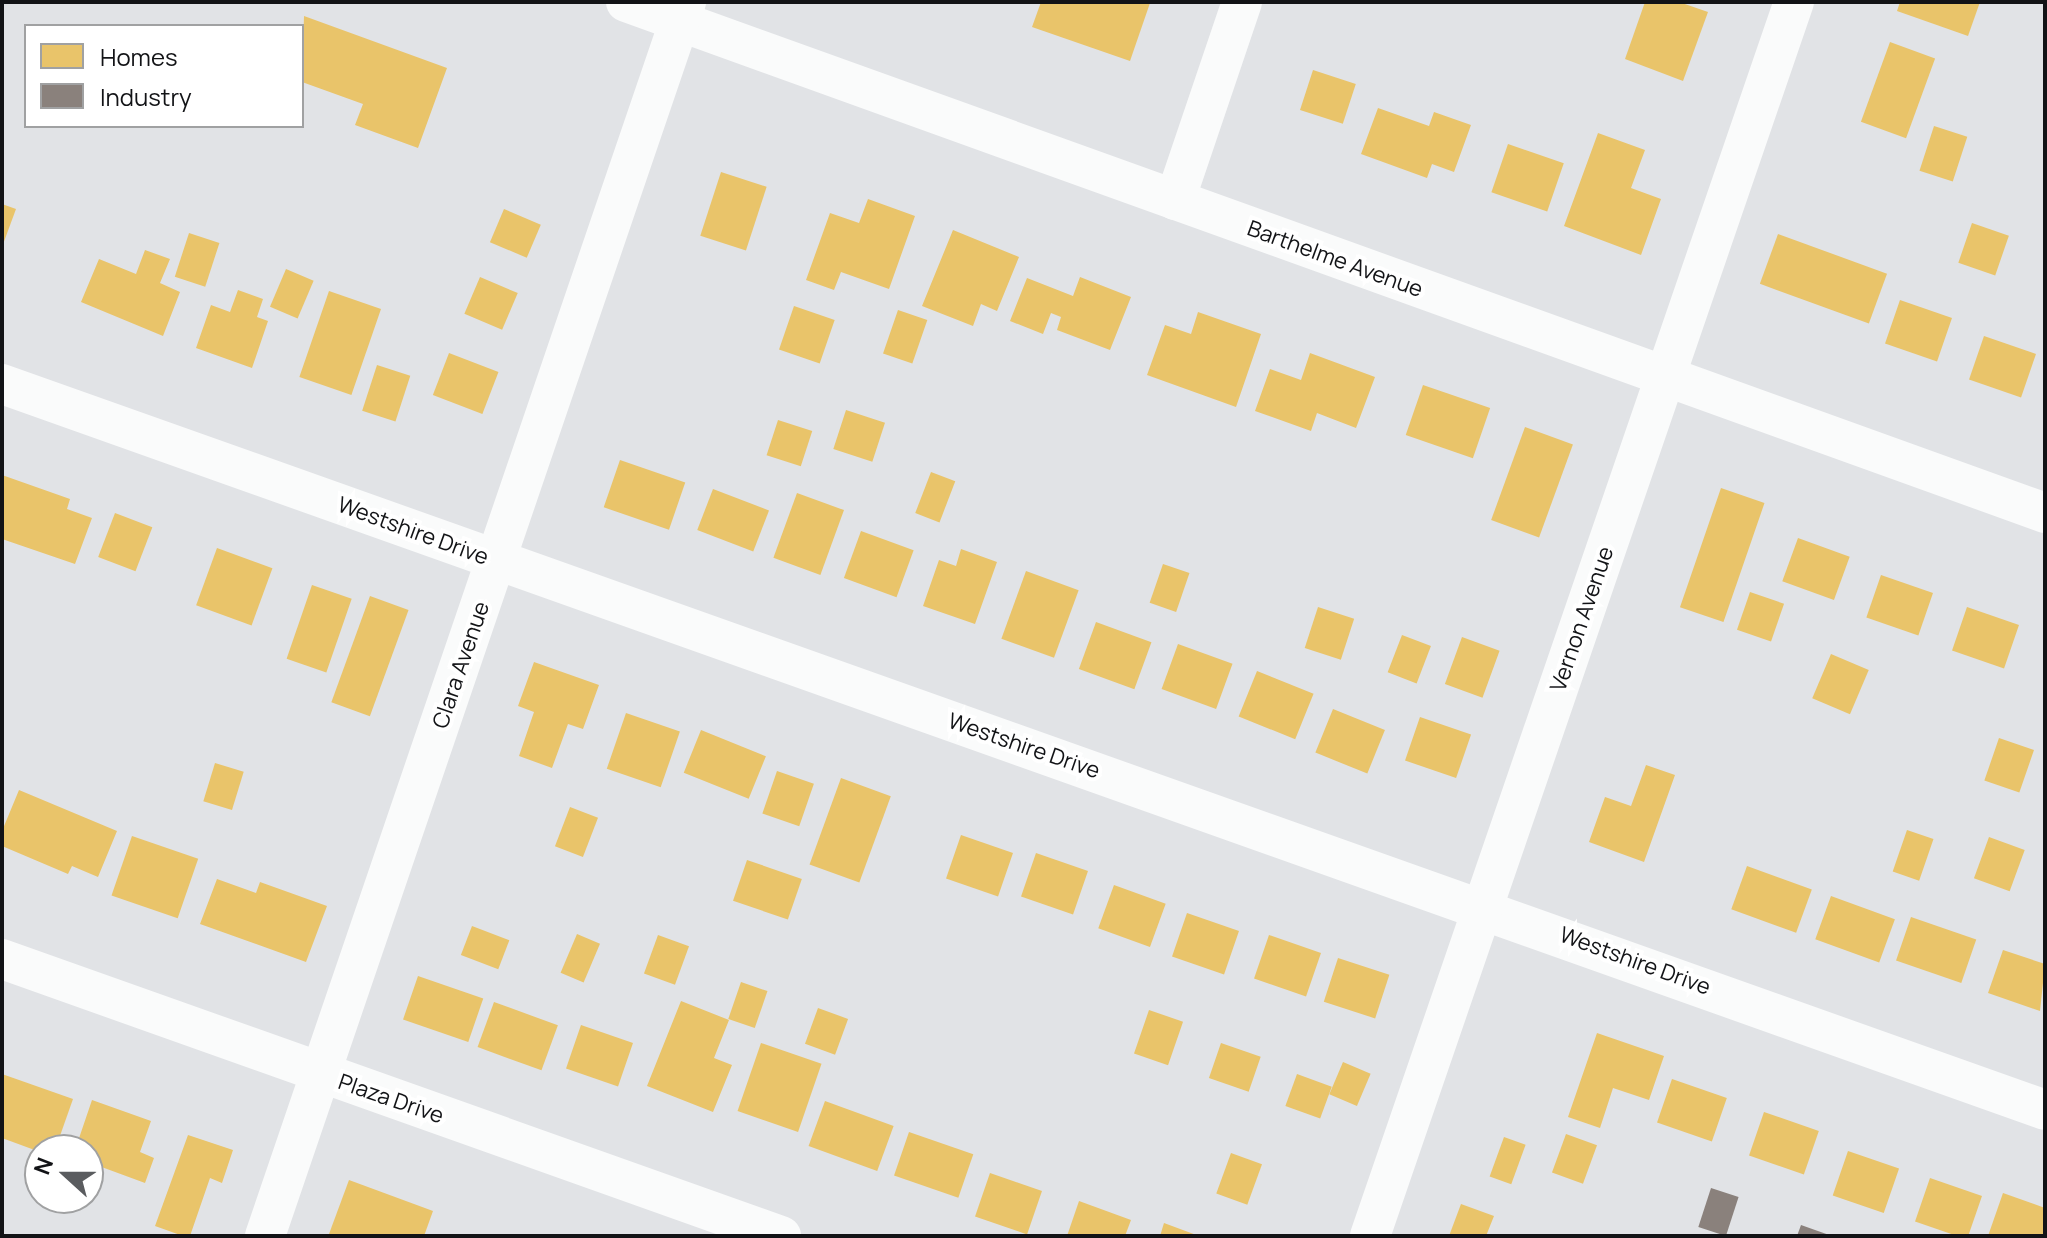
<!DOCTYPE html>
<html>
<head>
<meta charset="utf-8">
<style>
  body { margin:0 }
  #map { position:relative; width:2047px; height:1238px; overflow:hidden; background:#e1e3e6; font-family:Manrope,sans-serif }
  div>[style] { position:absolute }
  .homes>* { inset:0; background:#e9c46a; transform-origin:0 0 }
  .industry>* { inset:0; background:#8a817c; transform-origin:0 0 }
  .minor>* { height:40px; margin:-20px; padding:0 20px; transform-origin:20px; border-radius:20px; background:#fafbfb }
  span { translate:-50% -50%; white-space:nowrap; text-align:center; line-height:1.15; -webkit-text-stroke:8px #fff; paint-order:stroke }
  .street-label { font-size:22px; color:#121316 }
  .frame { position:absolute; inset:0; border:4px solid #121316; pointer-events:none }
  .legend { position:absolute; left:24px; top:24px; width:280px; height:104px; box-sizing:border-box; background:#fff; border:2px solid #a0a1a2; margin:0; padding:10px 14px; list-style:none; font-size:24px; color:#121316 }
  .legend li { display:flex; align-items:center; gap:16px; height:40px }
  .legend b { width:40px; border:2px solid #a0a1a2 }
  .north { position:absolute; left:24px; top:1134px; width:80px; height:80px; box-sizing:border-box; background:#fff; border:2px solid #a0a1a2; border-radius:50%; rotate:291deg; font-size:22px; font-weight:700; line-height:32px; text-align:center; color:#121316 }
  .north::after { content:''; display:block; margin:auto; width:28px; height:36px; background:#5a5c5f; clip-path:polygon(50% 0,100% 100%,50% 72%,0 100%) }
</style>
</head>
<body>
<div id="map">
  <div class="homes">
    <div style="clip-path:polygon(1041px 2px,1147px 2px,1150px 3px,1130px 61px,1032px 27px)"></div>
    <div style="clip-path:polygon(1645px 2px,1679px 2px,1708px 12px,1683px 81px,1625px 59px)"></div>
    <div style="clip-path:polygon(1900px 2px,1980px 2px,1968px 36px,1897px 11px)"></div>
    <div style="clip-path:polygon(304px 16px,447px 68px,418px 148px,355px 125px,363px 104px,302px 82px)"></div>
    <div style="left:1890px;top:42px;width:48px;height:85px;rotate:20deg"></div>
    <div style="left:1313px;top:70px;width:45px;height:42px;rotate:18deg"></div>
    <div style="clip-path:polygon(1378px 108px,1429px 126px,1434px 112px,1471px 125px,1454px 172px,1432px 164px,1427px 178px,1361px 154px)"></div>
    <div style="left:1934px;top:126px;width:35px;height:47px;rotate:18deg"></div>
    <div style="clip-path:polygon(1598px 133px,1645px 150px,1631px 188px,1661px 199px,1641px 255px,1564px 226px)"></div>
    <div style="left:1508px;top:144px;width:59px;height:51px;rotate:19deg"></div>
    <div style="left:721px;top:172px;width:48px;height:67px;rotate:18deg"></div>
    <div style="clip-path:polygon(868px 199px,915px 216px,889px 289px,841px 272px,834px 290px,806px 280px,830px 213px,859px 223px)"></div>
    <div style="clip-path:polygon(2px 204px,16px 209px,2px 247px)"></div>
    <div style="left:504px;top:209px;width:40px;height:36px;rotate:23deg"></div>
    <div style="left:1972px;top:223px;width:39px;height:42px;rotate:19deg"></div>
    <div style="clip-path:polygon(953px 230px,1019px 257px,997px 311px,981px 304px,973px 326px,922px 306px)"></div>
    <div style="left:189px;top:233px;width:32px;height:46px;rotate:18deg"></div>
    <div style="left:1778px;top:234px;width:116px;height:53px;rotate:20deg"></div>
    <div style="clip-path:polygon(145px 250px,170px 259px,160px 283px,180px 292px,163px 336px,81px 302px,99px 259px,136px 274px)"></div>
    <div style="left:286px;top:269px;width:30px;height:41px;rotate:23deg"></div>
    <div style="left:480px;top:277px;width:41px;height:40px;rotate:23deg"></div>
    <div style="clip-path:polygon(1080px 277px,1131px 297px,1110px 350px,1057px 330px,1061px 317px,1051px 313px,1043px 334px,1010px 321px,1027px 278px,1073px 296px)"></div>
    <div style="clip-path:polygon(238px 290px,263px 299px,257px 317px,268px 321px,252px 368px,196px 348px,211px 305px,230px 312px)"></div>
    <div style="left:329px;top:291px;width:55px;height:91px;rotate:19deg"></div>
    <div style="left:1900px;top:300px;width:55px;height:46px;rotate:19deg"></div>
    <div style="left:794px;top:306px;width:43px;height:46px;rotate:19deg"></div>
    <div style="left:898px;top:310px;width:31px;height:46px;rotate:19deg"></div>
    <div style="clip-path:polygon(1198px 312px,1261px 334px,1236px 407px,1147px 375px,1165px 325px,1191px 334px)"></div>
    <div style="left:1984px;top:336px;width:55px;height:46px;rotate:19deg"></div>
    <div style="left:449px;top:353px;width:53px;height:45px;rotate:21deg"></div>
    <div style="clip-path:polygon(1310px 353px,1375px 377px,1356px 428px,1317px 413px,1311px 431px,1255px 411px,1270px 369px,1301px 380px)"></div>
    <div style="left:377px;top:365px;width:35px;height:48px;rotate:18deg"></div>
    <div style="left:1423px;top:385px;width:71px;height:53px;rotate:19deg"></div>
    <div style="left:846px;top:410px;width:41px;height:41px;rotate:18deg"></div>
    <div style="left:778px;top:420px;width:36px;height:37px;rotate:18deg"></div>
    <div style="left:1525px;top:427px;width:51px;height:99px;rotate:20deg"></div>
    <div style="left:620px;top:460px;width:69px;height:50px;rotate:19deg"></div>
    <div style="left:931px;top:472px;width:26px;height:44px;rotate:21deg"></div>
    <div style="clip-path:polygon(2px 475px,70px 499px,67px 509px,92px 518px,75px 564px,2px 539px)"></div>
    <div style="left:1721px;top:488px;width:46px;height:126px;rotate:19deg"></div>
    <div style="left:713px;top:489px;width:60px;height:44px;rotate:21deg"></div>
    <div style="left:797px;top:493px;width:50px;height:69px;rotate:20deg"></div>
    <div style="left:115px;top:513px;width:40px;height:47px;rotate:21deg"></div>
    <div style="left:861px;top:531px;width:56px;height:50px;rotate:20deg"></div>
    <div style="left:1798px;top:538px;width:55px;height:46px;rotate:20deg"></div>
    <div style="left:217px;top:548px;width:59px;height:61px;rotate:20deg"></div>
    <div style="clip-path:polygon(961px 549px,997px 562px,975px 624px,923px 606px,939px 560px,956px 566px)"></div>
    <div style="left:1163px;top:564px;width:28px;height:41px;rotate:19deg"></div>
    <div style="left:1026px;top:571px;width:56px;height:72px;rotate:20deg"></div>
    <div style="left:1881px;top:575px;width:55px;height:45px;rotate:19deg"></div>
    <div style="left:312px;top:585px;width:42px;height:78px;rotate:19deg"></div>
    <div style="left:1750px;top:592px;width:36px;height:40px;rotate:19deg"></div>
    <div style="left:370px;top:596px;width:41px;height:113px;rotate:20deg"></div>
    <div style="left:1318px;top:607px;width:38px;height:43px;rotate:18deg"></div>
    <div style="left:1967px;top:607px;width:55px;height:46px;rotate:19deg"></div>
    <div style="left:1096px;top:622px;width:59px;height:50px;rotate:20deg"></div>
    <div style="left:1402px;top:635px;width:31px;height:40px;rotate:21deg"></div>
    <div style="left:1462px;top:637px;width:40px;height:50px;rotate:20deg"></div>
    <div style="left:1178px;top:644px;width:58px;height:48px;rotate:20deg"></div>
    <div style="left:1831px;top:654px;width:41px;height:48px;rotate:23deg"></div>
    <div style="clip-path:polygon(534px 662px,599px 685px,583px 729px,568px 724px,552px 768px,519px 756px,534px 712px,518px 706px)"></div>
    <div style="left:1257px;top:671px;width:61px;height:49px;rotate:22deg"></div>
    <div style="left:1333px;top:709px;width:56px;height:47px;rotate:22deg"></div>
    <div style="left:626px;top:713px;width:57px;height:59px;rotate:19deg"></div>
    <div style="left:1420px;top:717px;width:54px;height:46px;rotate:19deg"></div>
    <div style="left:701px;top:730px;width:70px;height:46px;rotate:22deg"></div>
    <div style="left:1999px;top:738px;width:37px;height:45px;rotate:19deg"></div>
    <div style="left:215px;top:763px;width:30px;height:40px;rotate:17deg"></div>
    <div style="clip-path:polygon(1646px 765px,1675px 775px,1644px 862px,1589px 842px,1605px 797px,1631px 806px)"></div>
    <div style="left:777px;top:771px;width:39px;height:45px;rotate:19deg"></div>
    <div style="left:841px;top:778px;width:53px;height:92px;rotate:20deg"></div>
    <div style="clip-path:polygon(19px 790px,117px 831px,98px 877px,72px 866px,68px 874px,2px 846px,2px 831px)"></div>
    <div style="left:570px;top:807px;width:30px;height:42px;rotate:21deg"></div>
    <div style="left:1907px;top:830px;width:28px;height:44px;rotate:19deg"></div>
    <div style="left:961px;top:835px;width:55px;height:46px;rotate:19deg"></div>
    <div style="left:132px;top:836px;width:70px;height:63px;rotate:19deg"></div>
    <div style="left:1989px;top:837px;width:38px;height:44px;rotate:20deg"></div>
    <div style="left:1036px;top:853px;width:55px;height:46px;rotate:19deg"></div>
    <div style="left:747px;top:860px;width:58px;height:43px;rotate:19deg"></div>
    <div style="left:1747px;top:866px;width:69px;height:46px;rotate:20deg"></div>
    <div style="clip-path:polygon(217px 879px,256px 893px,260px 882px,327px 906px,306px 962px,200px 924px)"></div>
    <div style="left:1114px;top:885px;width:55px;height:46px;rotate:20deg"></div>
    <div style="left:1831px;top:896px;width:68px;height:46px;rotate:20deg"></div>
    <div style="left:1187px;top:913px;width:55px;height:46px;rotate:19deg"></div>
    <div style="left:1911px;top:917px;width:69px;height:46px;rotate:19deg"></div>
    <div style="left:472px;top:926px;width:40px;height:31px;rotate:21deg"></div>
    <div style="left:577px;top:934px;width:25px;height:42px;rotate:23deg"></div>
    <div style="left:658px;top:935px;width:33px;height:41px;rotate:20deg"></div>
    <div style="left:1269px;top:935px;width:55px;height:46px;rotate:19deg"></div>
    <div style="clip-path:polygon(2003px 950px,2045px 964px,2040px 1011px,1988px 993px)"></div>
    <div style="left:1338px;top:958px;width:54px;height:46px;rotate:18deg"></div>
    <div style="left:418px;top:976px;width:69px;height:46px;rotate:19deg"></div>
    <div style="left:741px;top:982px;width:28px;height:39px;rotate:19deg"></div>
    <div style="clip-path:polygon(681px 1001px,729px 1020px,714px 1058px,732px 1065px,713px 1112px,647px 1086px)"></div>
    <div style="left:494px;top:1002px;width:68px;height:48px;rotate:20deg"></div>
    <div style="left:818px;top:1008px;width:32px;height:38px;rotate:20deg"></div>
    <div style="left:1149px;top:1010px;width:36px;height:46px;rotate:19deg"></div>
    <div style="left:581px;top:1025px;width:55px;height:46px;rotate:19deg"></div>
    <div style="clip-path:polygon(1597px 1033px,1664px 1056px,1649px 1100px,1613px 1088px,1600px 1128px,1568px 1117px)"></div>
    <div style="left:761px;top:1043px;width:64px;height:72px;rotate:19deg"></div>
    <div style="left:1221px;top:1043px;width:42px;height:37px;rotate:19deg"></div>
    <div style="left:1343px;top:1062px;width:30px;height:35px;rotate:23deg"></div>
    <div style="clip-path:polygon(2px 1074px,73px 1099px,55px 1150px,40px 1152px,2px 1138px)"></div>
    <div style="left:1297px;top:1074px;width:37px;height:34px;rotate:20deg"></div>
    <div style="left:1672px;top:1079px;width:58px;height:46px;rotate:19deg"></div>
    <div style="clip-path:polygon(92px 1100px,151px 1121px,140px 1152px,154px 1158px,145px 1183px,88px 1162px,88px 1150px,75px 1150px)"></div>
    <div style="left:825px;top:1101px;width:73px;height:48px;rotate:20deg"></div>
    <div style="left:1764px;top:1112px;width:58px;height:46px;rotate:19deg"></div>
    <div style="left:909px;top:1132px;width:68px;height:46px;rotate:19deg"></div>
    <div style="left:1566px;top:1134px;width:33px;height:41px;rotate:20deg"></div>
    <div style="clip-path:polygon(188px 1135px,233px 1150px,222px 1183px,210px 1178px,190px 1236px,183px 1236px,155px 1226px)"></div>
    <div style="left:1504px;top:1137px;width:23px;height:42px;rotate:20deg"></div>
    <div style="left:1848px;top:1151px;width:54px;height:47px;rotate:19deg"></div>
    <div style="left:1231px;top:1153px;width:33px;height:43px;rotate:20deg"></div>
    <div style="left:990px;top:1173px;width:55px;height:46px;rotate:19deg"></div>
    <div style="left:1930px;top:1178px;width:55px;height:46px;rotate:19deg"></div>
    <div style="clip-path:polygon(349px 1180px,433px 1211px,424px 1236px,329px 1234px)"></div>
    <div style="clip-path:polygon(2003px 1193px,2045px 1208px,2045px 1236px,1988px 1236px)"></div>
    <div style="clip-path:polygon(1079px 1201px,1131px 1220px,1125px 1236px,1067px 1236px)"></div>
    <div style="clip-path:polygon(1461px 1204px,1494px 1216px,1486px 1236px,1449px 1236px)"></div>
    <div style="clip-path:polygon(1164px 1223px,1199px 1236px,1160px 1236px)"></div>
  </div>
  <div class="industry">
    <div style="left:1711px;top:1188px;width:29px;height:41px;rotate:18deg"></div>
    <div style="clip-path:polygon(1801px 1225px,1832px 1236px,1797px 1236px)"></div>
  </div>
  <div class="minor">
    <div style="left:626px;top:2px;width:1508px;rotate:19.8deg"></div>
    <div style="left:1175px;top:200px;width:209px;rotate:-71.3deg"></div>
    <div style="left:2px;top:384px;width:2168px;rotate:19.56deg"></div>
    <div style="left:2px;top:959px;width:827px;rotate:19.57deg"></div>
    <div style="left:265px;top:1236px;width:1304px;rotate:-71.16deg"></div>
    <div style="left:1370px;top:1236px;width:1305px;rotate:-71.04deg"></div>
  </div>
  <div class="street-label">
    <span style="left:1335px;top:259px;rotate:20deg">Barthelme Avenue</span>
    <span style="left:413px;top:531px;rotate:20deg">Westshire Drive</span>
    <span style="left:1582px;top:619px;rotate:-71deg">Vernon Avenue</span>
    <span style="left:461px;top:665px;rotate:-71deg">Clara Avenue</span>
    <span style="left:1024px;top:746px;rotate:19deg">Westshire Drive</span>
    <span style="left:1635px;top:961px;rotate:20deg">Westshire Drive</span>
    <span style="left:391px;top:1099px;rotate:19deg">Plaza Drive</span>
  </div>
  <div class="frame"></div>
  <ul class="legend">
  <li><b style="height:22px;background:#e9c46a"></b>Homes</li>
  <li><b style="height:22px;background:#8a817c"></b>Industry</li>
  </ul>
  <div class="north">N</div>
</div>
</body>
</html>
